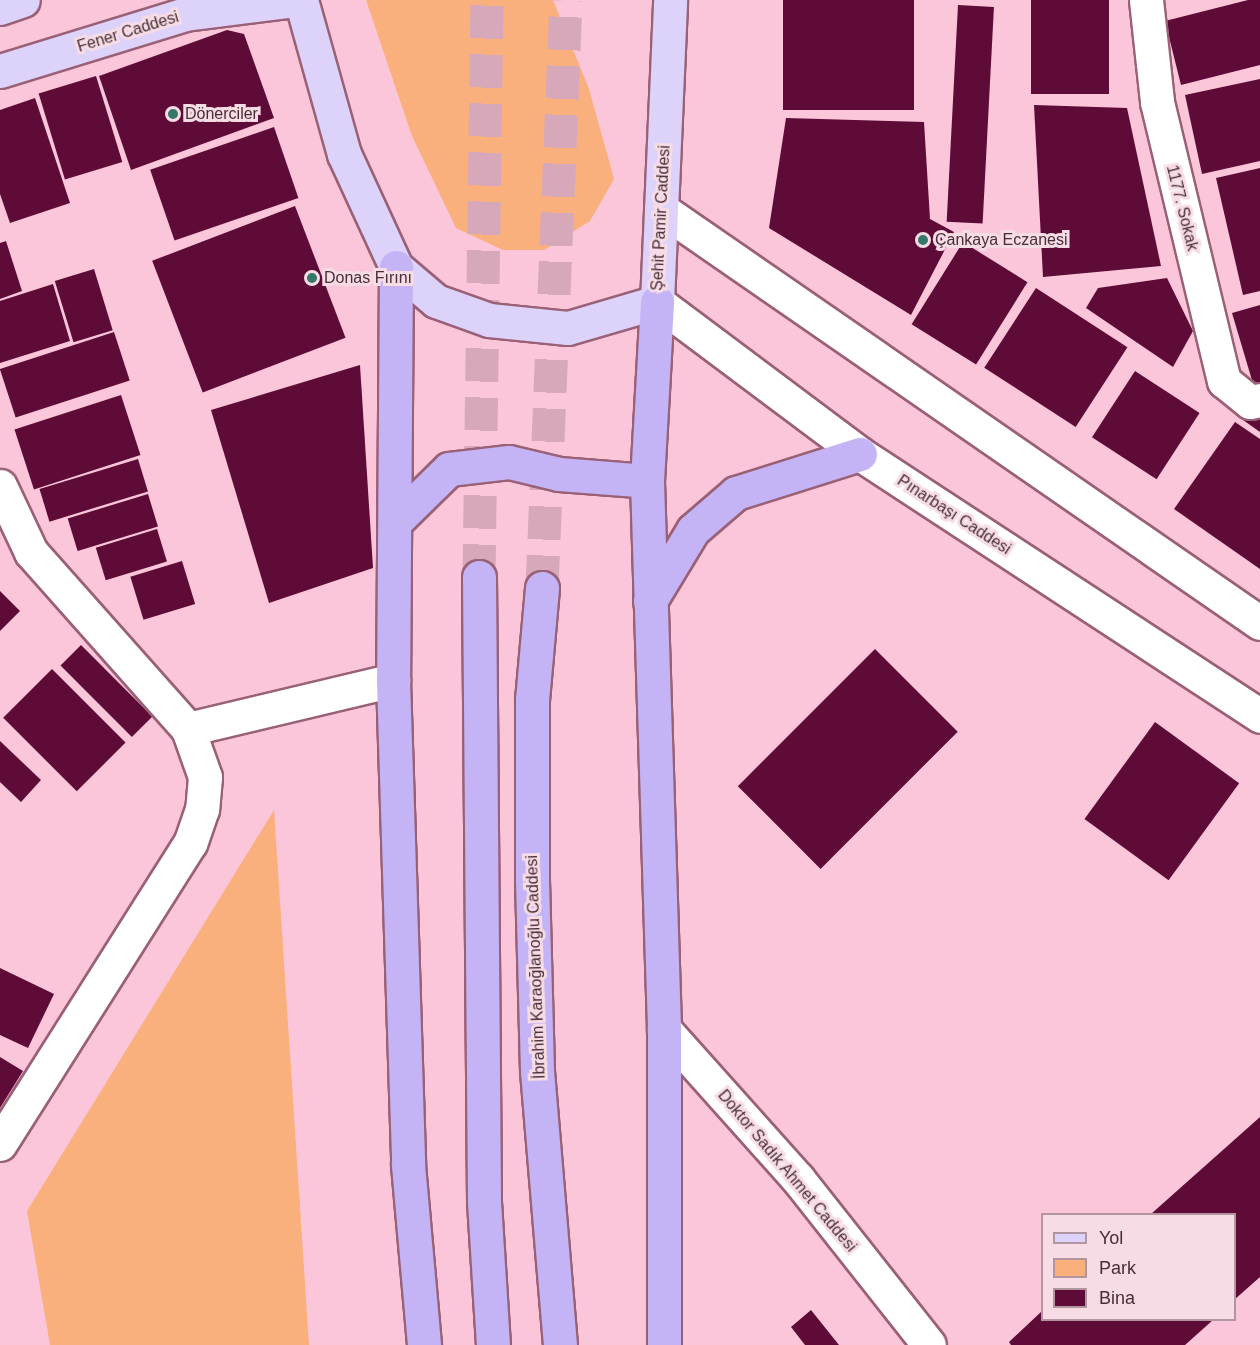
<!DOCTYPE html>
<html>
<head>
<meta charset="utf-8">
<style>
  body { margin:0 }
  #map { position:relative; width:1260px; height:1345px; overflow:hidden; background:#fbc6d9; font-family:Helvetica,sans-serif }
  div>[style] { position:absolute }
  .green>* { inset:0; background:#f9b07c }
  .building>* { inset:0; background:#5f0b37; transform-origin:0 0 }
  .highway-tunnel>* { height:33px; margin-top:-16.5px; transform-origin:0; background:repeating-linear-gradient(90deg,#d7a8b9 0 33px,transparent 0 49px) }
  .roads { filter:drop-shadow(2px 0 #9a6076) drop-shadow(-2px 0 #9a6076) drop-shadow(0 2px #9a6076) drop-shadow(0 -2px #9a6076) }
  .minor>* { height:33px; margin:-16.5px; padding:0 16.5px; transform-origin:16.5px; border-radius:16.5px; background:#fff }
  .major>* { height:33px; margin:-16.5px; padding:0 16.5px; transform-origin:16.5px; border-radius:16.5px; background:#dcd2fa }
  .highway>* { height:33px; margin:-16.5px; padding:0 16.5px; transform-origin:16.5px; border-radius:16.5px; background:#c4b4f6 }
  .dots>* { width:16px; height:16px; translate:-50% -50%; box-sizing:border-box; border:3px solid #f7dce5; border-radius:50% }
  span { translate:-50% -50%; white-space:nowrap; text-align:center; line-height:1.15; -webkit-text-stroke:6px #f7dce5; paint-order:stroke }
  .street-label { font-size:16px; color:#482e37 }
  .poi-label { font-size:16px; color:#482e37 }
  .left { translate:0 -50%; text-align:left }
  .legend { position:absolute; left:1041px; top:1213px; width:195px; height:108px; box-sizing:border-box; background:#f7dce5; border:2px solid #b1969f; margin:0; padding:8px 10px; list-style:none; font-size:18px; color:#482e37 }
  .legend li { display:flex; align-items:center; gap:12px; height:30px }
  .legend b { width:30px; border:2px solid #b1969f }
</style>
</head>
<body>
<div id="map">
  <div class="green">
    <div style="clip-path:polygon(366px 0,553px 0,589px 89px,614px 179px,590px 221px,544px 250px,503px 250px,456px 228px,412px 136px)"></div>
    <div style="clip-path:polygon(274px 810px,309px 1345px,50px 1345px,27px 1211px)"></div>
  </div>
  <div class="building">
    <div style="left:783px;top:0;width:131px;height:110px"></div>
    <div style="left:1031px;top:0;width:78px;height:94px"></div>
    <div style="clip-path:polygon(1248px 0,1260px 0,1260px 65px,1181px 85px,1165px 21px)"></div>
    <div style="left:958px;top:5px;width:36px;height:217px;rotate:3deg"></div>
    <div style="clip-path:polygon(227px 30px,244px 34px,274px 118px,131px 170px,99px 76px)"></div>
    <div style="left:96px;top:76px;width:90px;height:60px;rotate:73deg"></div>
    <div style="clip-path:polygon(1260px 79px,1260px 161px,1202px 174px,1185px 95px)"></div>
    <div style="clip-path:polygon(35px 98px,70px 203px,10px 223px,0 194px,0 110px)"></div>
    <div style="clip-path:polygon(1034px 105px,1127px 108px,1161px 266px,1043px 277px)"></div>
    <div style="clip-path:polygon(786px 118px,924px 122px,930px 219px,954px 232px,911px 315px,769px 228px)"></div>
    <div style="left:274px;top:127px;width:75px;height:131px;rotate:71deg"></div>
    <div style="clip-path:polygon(1260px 168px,1260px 291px,1243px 295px,1216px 178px)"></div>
    <div style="left:295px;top:206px;width:141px;height:153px;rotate:69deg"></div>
    <div style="clip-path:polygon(6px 241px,22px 291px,0 299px,0 243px)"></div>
    <div style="left:963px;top:242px;width:76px;height:97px;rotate:32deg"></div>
    <div style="left:94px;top:269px;width:64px;height:41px;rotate:73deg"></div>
    <div style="clip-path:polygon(1167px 278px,1193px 331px,1173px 367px,1086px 308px,1098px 288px)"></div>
    <div style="clip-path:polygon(53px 284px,70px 341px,0 363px,0 301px)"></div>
    <div style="left:1036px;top:288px;width:109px;height:95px;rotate:33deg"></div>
    <div style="clip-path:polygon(1260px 305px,1260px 385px,1254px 387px,1232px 313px)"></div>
    <div style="left:114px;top:332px;width:51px;height:120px;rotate:72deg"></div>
    <div style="clip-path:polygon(360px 365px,373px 568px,269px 603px,211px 410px)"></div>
    <div style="left:1135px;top:371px;width:77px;height:79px;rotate:33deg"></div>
    <div style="left:121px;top:395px;width:63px;height:112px;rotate:72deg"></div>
    <div style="clip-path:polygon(1260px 415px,1260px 432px,1243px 420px)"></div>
    <div style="clip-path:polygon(1235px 422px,1260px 439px,1260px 569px,1174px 509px)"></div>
    <div style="left:138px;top:459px;width:34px;height:103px;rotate:73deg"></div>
    <div style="left:148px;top:494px;width:34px;height:84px;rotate:73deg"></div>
    <div style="left:157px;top:529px;width:34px;height:64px;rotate:73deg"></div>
    <div style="left:182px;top:561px;width:45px;height:54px;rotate:73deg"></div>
    <div style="clip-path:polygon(0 591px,20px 611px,0 631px)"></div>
    <div style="left:81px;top:645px;width:101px;height:29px;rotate:45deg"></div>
    <div style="left:875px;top:649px;width:117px;height:194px;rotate:45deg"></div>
    <div style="left:52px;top:669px;width:104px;height:69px;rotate:45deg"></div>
    <div style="left:1155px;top:722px;width:104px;height:120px;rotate:36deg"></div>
    <div style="clip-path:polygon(0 741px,41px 780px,21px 802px,0 782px)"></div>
    <div style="clip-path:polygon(0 968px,54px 994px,28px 1048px,0 1035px)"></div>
    <div style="clip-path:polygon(0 1057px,23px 1071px,0 1108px)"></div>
    <div style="clip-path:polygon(1260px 1117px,1260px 1277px,1234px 1300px,1234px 1214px,1151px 1214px)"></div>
    <div style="clip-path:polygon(811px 1310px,839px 1345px,805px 1345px,791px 1327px)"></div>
    <div style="clip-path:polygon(1042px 1311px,1042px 1320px,1213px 1320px,1185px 1345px,1011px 1345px,1009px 1342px)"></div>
  </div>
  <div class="highway-tunnel">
    <div style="left:479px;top:577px;width:577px;rotate:-89.21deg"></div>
    <div style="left:542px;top:588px;width:588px;rotate:-87.66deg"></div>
  </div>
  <div class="roads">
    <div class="minor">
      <div style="left:1146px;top:0;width:103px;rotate:83.8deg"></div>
      <div style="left:1157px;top:102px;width:287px;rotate:76.5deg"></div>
      <div style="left:1224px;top:381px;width:33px;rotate:39deg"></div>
      <div style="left:1250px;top:402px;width:10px;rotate:-11deg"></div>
      <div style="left:661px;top:209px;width:728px;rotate:34.65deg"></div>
      <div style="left:657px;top:302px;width:254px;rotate:36.8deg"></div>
      <div style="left:860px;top:454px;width:478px;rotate:33.2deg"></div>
      <div style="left:0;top:486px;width:73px;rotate:64.8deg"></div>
      <div style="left:31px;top:552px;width:237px;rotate:48.4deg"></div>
      <div style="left:188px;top:729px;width:51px;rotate:70.5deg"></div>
      <div style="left:205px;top:777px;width:32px;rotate:95deg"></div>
      <div style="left:202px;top:809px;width:36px;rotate:109deg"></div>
      <div style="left:190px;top:843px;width:356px;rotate:122.3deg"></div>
      <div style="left:188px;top:729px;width:211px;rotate:-13.4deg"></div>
      <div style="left:664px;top:1029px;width:201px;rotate:48.2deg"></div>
      <div style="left:798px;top:1179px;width:211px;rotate:51.7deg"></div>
    </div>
    <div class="major">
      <div style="left:301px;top:0;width:160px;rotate:74.4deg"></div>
      <div style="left:344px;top:154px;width:124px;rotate:65.3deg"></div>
      <div style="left:396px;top:267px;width:52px;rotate:40.4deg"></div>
      <div style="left:436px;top:301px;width:56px;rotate:19.7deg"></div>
      <div style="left:489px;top:320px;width:79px;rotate:5.8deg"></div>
      <div style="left:568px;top:328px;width:93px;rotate:-16.3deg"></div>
      <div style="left:657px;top:302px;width:302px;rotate:-87.5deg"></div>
      <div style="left:0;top:8px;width:24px;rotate:-19deg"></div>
      <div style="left:0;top:71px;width:194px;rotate:-17.1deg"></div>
      <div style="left:185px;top:14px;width:110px;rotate:-7.3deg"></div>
    </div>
    <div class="highway">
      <div style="left:396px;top:267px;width:413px;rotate:90.4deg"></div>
      <div style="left:393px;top:680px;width:485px;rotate:88.2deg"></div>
      <div style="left:408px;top:1165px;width:181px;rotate:84.9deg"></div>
      <div style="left:657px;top:302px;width:179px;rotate:93.2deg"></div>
      <div style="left:647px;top:481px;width:548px;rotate:88.22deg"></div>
      <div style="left:664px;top:1029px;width:316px;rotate:90deg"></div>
      <div style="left:396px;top:521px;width:74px;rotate:-44.5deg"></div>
      <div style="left:449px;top:469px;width:60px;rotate:-6.7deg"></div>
      <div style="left:509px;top:462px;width:51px;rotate:13.5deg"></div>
      <div style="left:559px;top:474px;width:88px;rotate:4.5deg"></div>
      <div style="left:479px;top:577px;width:625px;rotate:89.54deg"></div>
      <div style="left:484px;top:1202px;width:143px;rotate:86.4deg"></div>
      <div style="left:542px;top:588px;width:112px;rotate:95.1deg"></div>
      <div style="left:532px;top:700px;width:180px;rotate:90deg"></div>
      <div style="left:532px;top:880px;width:191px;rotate:88.5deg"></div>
      <div style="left:537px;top:1071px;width:275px;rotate:85.2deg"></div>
      <div style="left:650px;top:601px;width:83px;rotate:-58.8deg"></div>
      <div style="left:693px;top:530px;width:57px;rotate:-40.7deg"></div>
      <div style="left:736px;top:493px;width:130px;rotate:-17.5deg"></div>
    </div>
  </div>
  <div class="dots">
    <div style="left:173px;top:114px;background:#357768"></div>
    <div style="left:923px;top:240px;background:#357768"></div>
    <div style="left:312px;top:278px;background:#357768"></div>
  </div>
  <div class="street-label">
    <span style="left:128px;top:32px;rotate:-17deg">Fener Caddesi</span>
    <span style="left:1182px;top:208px;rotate:76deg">1177. Sokak</span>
    <span style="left:661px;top:218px;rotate:-87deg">Şehit Pamir Caddesi</span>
    <span style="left:954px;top:515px;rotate:33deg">Pınarbaşı Caddesi</span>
    <span style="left:536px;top:967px;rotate:-92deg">İbrahim Karaoğlanoğlu Caddesi</span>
    <span style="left:787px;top:1171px;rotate:50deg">Doktor Sadık Ahmet Caddesi</span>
  </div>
  <div class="poi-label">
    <span class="left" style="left:185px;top:114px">Dönerciler</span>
    <span class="left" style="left:935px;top:240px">Çankaya Eczanesi</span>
    <span class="left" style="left:324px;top:278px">Donas Fırını</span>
  </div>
  <ul class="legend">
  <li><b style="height:8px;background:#dcd2fa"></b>Yol</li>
  <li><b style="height:16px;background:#f9b07c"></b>Park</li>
  <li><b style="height:16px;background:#5f0b37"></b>Bina</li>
  </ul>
</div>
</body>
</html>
